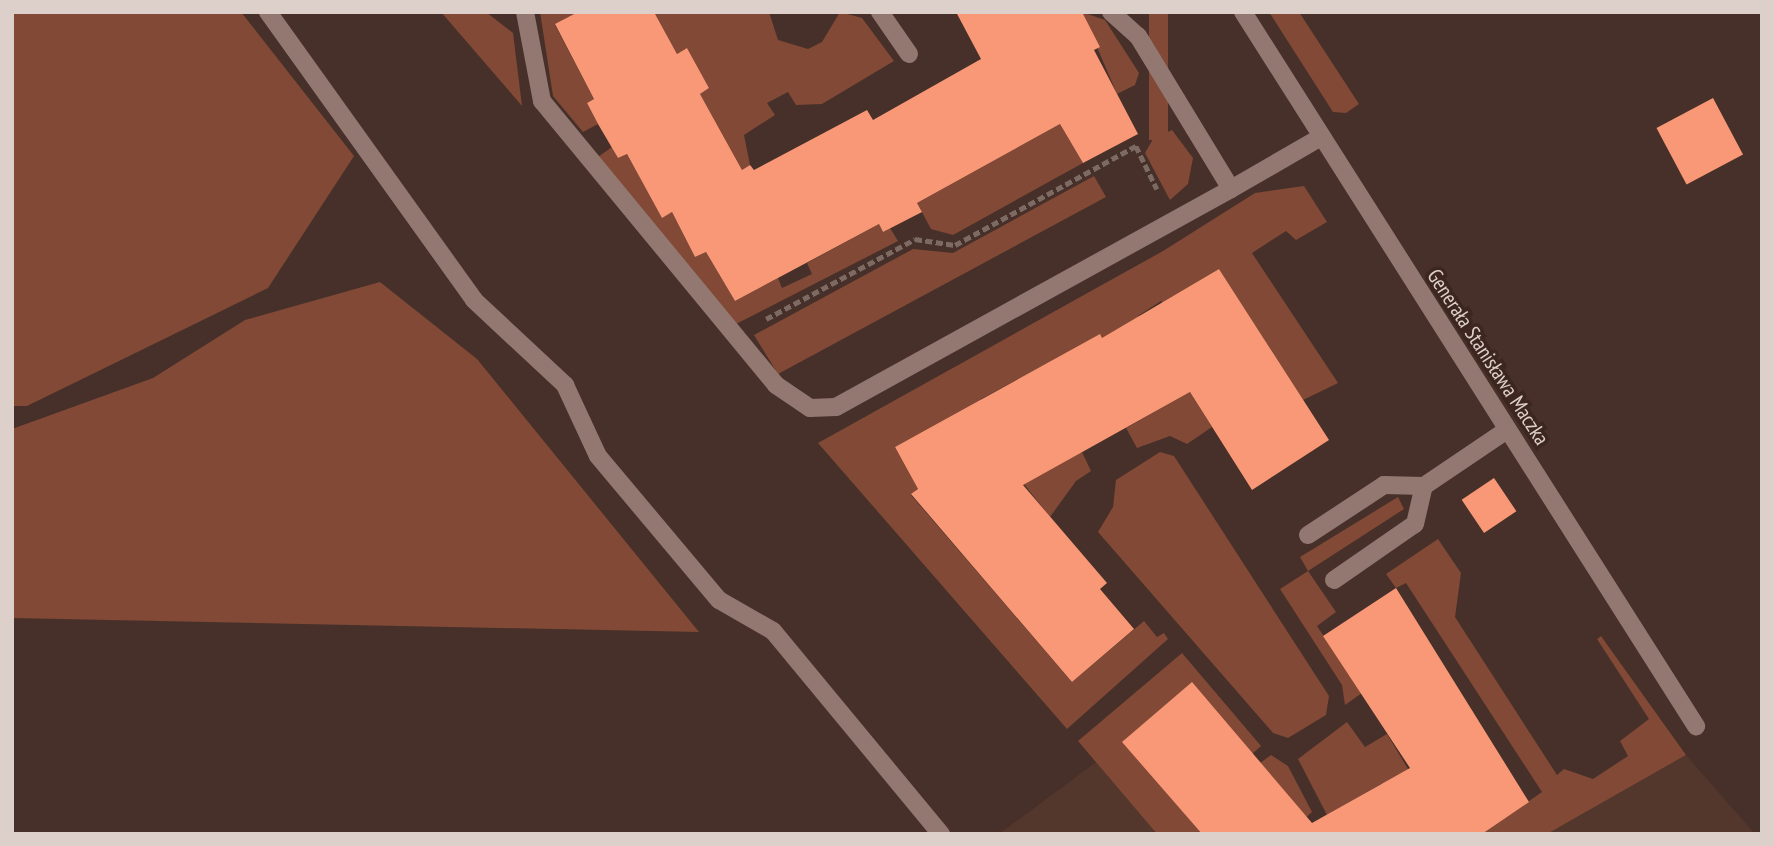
<!DOCTYPE html>
<html>
<head>
<meta charset="utf-8">
<style>
  body { margin:0 }
  #map { position:relative; width:1774px; height:846px; overflow:hidden; background:#463029; font-family:"PT Sans Narrow",sans-serif }
  div>[style] { position:absolute }
  .built>* { inset:0; background:#53362c }
  .green>* { inset:0; background:#814936; transform-origin:0 0 }
  .building>* { inset:0; background:#f99876; transform-origin:0 0 }
  .path>* { height:4.5px; margin-top:-2.25px; transform-origin:0; background:repeating-linear-gradient(90deg,#7d6a63 0 7px,transparent 0 10.5px) }
  .service>* { height:18px; margin:-9px; padding:0 9px; transform-origin:9px; border-radius:9px; background:#927870 }
  .minor>* { height:18px; margin:-9px; padding:0 9px; transform-origin:9px; border-radius:9px; background:#927870 }
  span { translate:-50% -50%; white-space:nowrap; text-align:center; line-height:1.15; -webkit-text-stroke:7px #3c261f; paint-order:stroke }
  .street-label { font-size:21px; color:#ddcfca }
  .frame { position:absolute; inset:0; border:14px solid #ddcfca; pointer-events:none }
</style>
</head>
<body>
<div id="map">
  <div class="built">
    <div style="clip-path:polygon(1686px 755px,1755px 834px,1547px 834px)"></div>
    <div style="clip-path:polygon(1096px 762px,1157px 834px,999px 834px)"></div>
  </div>
  <div class="green">
    <div style="clip-path:polygon(12px 12px,241px 12px,354px 156px,268px 288px,27px 406px,12px 406px)"></div>
    <div style="clip-path:polygon(441px 12px,486px 12px,513px 33px,522px 106px)"></div>
    <div style="clip-path:polygon(540px 12px,578px 12px,555px 25px,594px 99px,587px 103px,598px 124px,583px 132px,553px 96px)"></div>
    <div style="clip-path:polygon(654px 12px,769px 12px,778px 40px,808px 49px,822px 42px,840px 12px,862px 18px,894px 61px,822px 104px,796px 105px,788px 92px,767px 103px,775px 115px,744px 135px,750px 165px,742px 170px,700px 94px,709px 88px,687px 48px,677px 54px)"></div>
    <div style="clip-path:polygon(1082px 12px,1105px 20px,1139px 73px,1135px 85px,1117px 94px)"></div>
    <div style="left:1149px;top:12px;width:19px;height:128px"></div>
    <div style="clip-path:polygon(1269px 12px,1299px 12px,1359px 104px,1346px 113px,1333px 112px)"></div>
    <div style="clip-path:polygon(1060px 124px,1083px 163px,953px 235px,931px 229px,917px 203px)"></div>
    <div style="clip-path:polygon(1172px 130px,1193px 158px,1188px 184px,1170px 200px,1145px 153px,1153px 139px)"></div>
    <div style="clip-path:polygon(612px 147px,618px 158px,627px 154px,662px 217px,672px 212px,695px 257px,706px 252px,735px 301px,778px 278px,782px 288px,812px 274px,807px 263px,879px 224px,883px 232px,890px 228px,898px 241px,734px 325px,598px 157px)"></div>
    <div style="clip-path:polygon(1094px 176px,1106px 197px,778px 374px,754px 335px,913px 249px,953px 253px)"></div>
    <div style="clip-path:polygon(1304px 186px,1327px 222px,1296px 240px,1286px 231px,1252px 253px,1338px 383px,1303px 400px,1219px 269px,1177px 295px,1167px 309px,1161px 301px,1138px 316px,1141px 323px,1105px 343px,1100px 335px,981px 399px,987px 411px,948px 419px,895px 447px,918px 489px,911px 495px,1072px 682px,1144px 621px,1157px 637px,1164px 633px,1168px 639px,1067px 729px,818px 443px,1163px 251px,1255px 193px)"></div>
    <div style="clip-path:polygon(380px 282px,477px 359px,699px 632px,12px 618px,12px 429px,153px 378px,245px 320px)"></div>
    <div style="clip-path:polygon(1190px 392px,1212px 427px,1187px 444px,1170px 436px,1137px 448px,1126px 428px)"></div>
    <div style="clip-path:polygon(1082px 452px,1091px 471px,1076px 481px,1050px 517px,1020px 479px)"></div>
    <div style="clip-path:polygon(1160px 452px,1174px 456px,1329px 696px,1326px 715px,1288px 738px,1273px 733px,1098px 532px,1113px 507px,1116px 480px)"></div>
    <div style="clip-path:polygon(1398px 497px,1404px 509px,1308px 571px,1336px 612px,1317px 626px,1362px 693px,1345px 705px,1342px 685px,1280px 589px,1308px 571px,1300px 557px)"></div>
    <div style="clip-path:polygon(1438px 539px,1461px 573px,1455px 617px,1557px 775px,1564px 769px,1593px 779px,1628px 756px,1620px 741px,1649px 719px,1597px 639px,1601px 636px,1686px 755px,1547px 834px,1482px 834px,1542px 792px,1406px 583px,1396px 588px,1386px 574px)"></div>
    <div style="clip-path:polygon(1182px 653px,1261px 746px,1252px 754px,1123px 742px,1202px 834px,1157px 834px,1078px 741px)"></div>
    <div style="clip-path:polygon(1347px 722px,1365px 747px,1387px 734px,1414px 779px,1381px 784px,1327px 815px,1298px 759px)"></div>
    <div style="clip-path:polygon(1271px 755px,1288px 766px,1312px 812px,1298px 825px,1260px 763px)"></div>
  </div>
  <div class="building">
    <div style="clip-path:polygon(578px 12px,654px 12px,677px 54px,687px 48px,709px 88px,700px 94px,742px 170px,750px 165px,754px 170px,867px 110px,873px 120px,981px 59px,956px 12px,1082px 12px,1100px 47px,1094px 50px,1138px 134px,1083px 163px,1060px 124px,917px 203px,922px 212px,883px 232px,879px 224px,735px 301px,706px 252px,695px 257px,672px 212px,662px 218px,627px 154px,618px 158px,598px 124px,587px 103px,594px 99px,555px 24px)"></div>
    <div style="left:1713px;top:98px;width:64px;height:64px;rotate:62deg"></div>
    <div style="clip-path:polygon(1219px 269px,1329px 440px,1252px 490px,1190px 392px,1023px 485px,1107px 583px,1100px 589px,1134px 629px,1072px 682px,911px 494px,918px 489px,895px 447px,1100px 334px,1102px 338px)"></div>
    <div style="left:1494px;top:478px;width:40px;height:39px;rotate:56deg"></div>
    <div style="clip-path:polygon(1396px 588px,1529px 802px,1482px 834px,1202px 834px,1122px 742px,1192px 682px,1312px 823px,1410px 768px,1323px 636px)"></div>
  </div>
  <div class="path">
    <div style="left:766px;top:319px;width:169px;rotate:-28.2deg"></div>
    <div style="left:915px;top:239px;width:40px;rotate:8.5deg"></div>
    <div style="left:955px;top:245px;width:206px;rotate:-28.7deg"></div>
    <div style="left:1136px;top:146px;width:48px;rotate:64deg"></div>
  </div>
  <div class="service">
    <div style="left:268px;top:12px;width:354px;rotate:54.4deg"></div>
    <div style="left:474px;top:300px;width:125px;rotate:43deg"></div>
    <div style="left:565px;top:385px;width:78px;rotate:65.1deg"></div>
    <div style="left:598px;top:456px;width:188px;rotate:50deg"></div>
    <div style="left:719px;top:600px;width:62px;rotate:29.9deg"></div>
    <div style="left:773px;top:631px;width:264px;rotate:50.4deg"></div>
  </div>
  <div class="minor">
    <div style="left:525px;top:12px;width:91px;rotate:79.2deg"></div>
    <div style="left:542px;top:101px;width:368px;rotate:50.5deg"></div>
    <div style="left:776px;top:385px;width:41px;rotate:34.1deg"></div>
    <div style="left:810px;top:408px;width:26px;rotate:-2deg"></div>
    <div style="left:836px;top:407px;width:451px;rotate:-28.9deg"></div>
    <div style="left:880px;top:12px;width:51px;rotate:55.4deg"></div>
    <div style="left:1111px;top:12px;width:36px;rotate:42deg"></div>
    <div style="left:1138px;top:36px;width:179px;rotate:58.7deg"></div>
    <div style="left:1231px;top:189px;width:104px;rotate:-30deg"></div>
    <div style="left:1243px;top:12px;width:846px;rotate:57.61deg"></div>
    <div style="left:1308px;top:535px;width:91px;rotate:-33.3deg"></div>
    <div style="left:1384px;top:485px;width:40px;rotate:1.4deg"></div>
    <div style="left:1424px;top:486px;width:100px;rotate:-34deg"></div>
    <div style="left:1334px;top:580px;width:98px;rotate:-34.7deg"></div>
    <div style="left:1415px;top:524px;width:39px;rotate:-77deg"></div>
  </div>
  <div class="street-label">
    <span style="left:1488px;top:357px;rotate:57deg">Generała Stanisława Maczka</span>
  </div>
  <div class="frame"></div>
</div>
</body>
</html>
